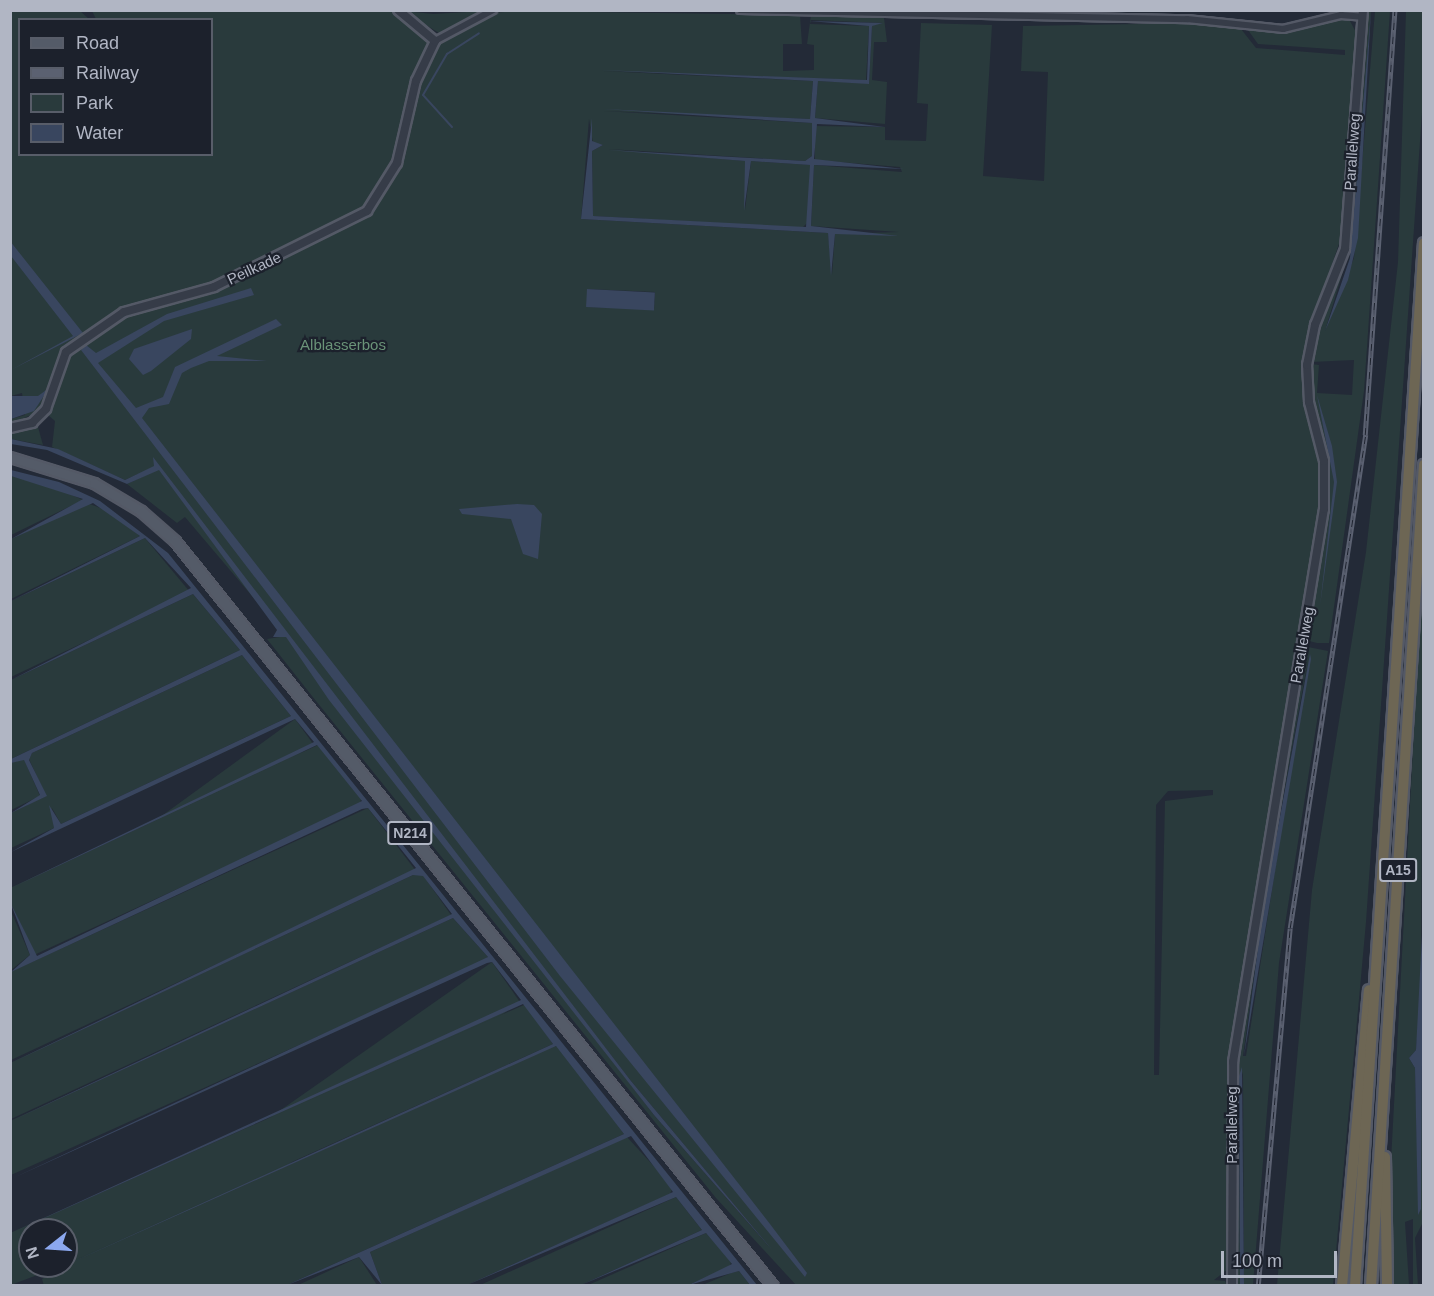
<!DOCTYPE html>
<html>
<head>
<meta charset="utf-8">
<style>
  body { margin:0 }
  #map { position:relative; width:1434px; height:1296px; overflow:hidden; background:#232a37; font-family:Helvetica,sans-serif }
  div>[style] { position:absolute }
  .green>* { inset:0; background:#293a3c; transform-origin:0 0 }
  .water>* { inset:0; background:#39465f; transform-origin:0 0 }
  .stream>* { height:2px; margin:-1px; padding:0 1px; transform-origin:1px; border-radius:1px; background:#39465f }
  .roads { filter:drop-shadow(2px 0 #545966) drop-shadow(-2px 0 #545966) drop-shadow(0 2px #545966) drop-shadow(0 -2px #545966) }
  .minor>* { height:6px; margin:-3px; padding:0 3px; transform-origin:3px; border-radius:3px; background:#363c48 }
  .tertiary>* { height:8px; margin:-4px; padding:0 4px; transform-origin:4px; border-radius:4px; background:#363c48 }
  .primary>* { height:9px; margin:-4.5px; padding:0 4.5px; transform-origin:4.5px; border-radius:4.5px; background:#545b68 }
  .motorway>* { height:10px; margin:-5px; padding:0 5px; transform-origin:5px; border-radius:5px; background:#6d6654 }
  .rail>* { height:4.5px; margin-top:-2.25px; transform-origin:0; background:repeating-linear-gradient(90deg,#1c212c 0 7px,#5b6171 0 14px); box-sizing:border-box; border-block:2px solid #5b6171 }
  span { translate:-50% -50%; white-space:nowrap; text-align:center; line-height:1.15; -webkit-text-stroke:4.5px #1c212c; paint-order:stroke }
  .shield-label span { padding:2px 4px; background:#1c212c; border:2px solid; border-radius:4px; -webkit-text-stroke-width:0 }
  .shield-label { font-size:14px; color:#b1b6c4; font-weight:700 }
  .street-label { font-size:15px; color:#b1b6c4 }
  .park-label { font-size:15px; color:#6a9378 }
  .frame { position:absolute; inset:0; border:12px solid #b1b6c4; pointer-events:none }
  .legend { position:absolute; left:18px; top:18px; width:195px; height:138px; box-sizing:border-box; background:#1c212c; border:2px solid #585d69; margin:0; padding:8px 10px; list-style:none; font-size:18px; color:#b1b6c4 }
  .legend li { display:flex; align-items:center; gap:12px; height:30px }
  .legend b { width:30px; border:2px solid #585d69 }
  .north { position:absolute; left:18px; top:1218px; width:60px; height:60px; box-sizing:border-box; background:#1c212c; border:2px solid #585d69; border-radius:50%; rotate:253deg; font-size:16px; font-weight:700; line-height:24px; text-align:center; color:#b1b6c4 }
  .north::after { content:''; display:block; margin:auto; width:21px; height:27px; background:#8ca8ef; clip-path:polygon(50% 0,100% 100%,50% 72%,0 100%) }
  .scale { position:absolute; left:1221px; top:1251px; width:116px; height:27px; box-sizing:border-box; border:3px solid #b1b6c4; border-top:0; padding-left:8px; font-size:18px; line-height:21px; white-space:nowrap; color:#b1b6c4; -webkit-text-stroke:4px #1c212c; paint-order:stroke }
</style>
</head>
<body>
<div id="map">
  <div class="green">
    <div style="clip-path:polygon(evenodd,10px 11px,80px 11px,89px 19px,20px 20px,20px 154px,212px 154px,212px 20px,96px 19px,92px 11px,395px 11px,439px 44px,492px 13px,515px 11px,800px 15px,802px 44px,783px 44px,783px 71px,814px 70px,814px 45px,807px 44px,811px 15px,884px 18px,887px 42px,874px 42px,872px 80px,887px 82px,885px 124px,815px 118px,818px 81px,869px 83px,872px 25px,883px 23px,811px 20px,810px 24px,869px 26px,866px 80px,602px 71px,813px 81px,810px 119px,603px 111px,812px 123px,812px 156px,805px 161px,608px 149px,745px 161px,745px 210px,751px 161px,811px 165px,808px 222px,802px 228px,593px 216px,592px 151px,603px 145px,593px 143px,589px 119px,581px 219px,828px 233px,832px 275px,835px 234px,899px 232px,811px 226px,814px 165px,902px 172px,900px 167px,815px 160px,815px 126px,885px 127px,885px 140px,926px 141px,928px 104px,917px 103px,921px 23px,992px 25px,983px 176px,1044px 181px,1048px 72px,1021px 71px,1023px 26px,1198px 23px,1241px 29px,1256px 48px,1345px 55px,1345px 50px,1258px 44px,1248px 30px,1294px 32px,1341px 18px,1350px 21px,1358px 36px,1343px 232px,1308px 335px,1303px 372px,1322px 471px,1321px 501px,1229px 1073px,1229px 1268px,1214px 1280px,1225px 1281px,1227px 1285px,796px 1285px,716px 1198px,312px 696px,267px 639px,286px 636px,185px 517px,177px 523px,127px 484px,142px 477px,138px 474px,125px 480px,52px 447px,55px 421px,42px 410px,11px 424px,11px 419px,25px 415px,22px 393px,11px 396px,10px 11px,588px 289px,655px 292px,654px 309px,588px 307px,588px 289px,10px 11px,330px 693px,631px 1081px,771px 1249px,654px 1115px,330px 693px,10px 11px,1213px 790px,1213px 795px,1165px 801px,1159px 1075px,1154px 1075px,1156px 805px,1168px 791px,1213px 790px)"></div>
    <div style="clip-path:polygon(403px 11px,434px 14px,483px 11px,439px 33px)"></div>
    <div style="clip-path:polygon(1366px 11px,1371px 11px,1353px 238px,1325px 331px,1354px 258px,1375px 11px,1390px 11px,1364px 391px,1329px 643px,1317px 643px,1309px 641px,1310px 622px,1328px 464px,1311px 394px,1311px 364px,1319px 365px,1317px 393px,1352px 395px,1354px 360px,1311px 362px,1317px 328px,1348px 249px)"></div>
    <div style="clip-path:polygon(1406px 11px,1423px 11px,1423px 98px,1366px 922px,1333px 1285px,1277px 1285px,1312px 890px,1366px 552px,1398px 262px)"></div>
    <div style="clip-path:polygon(38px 427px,43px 445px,11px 439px,10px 432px)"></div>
    <div style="clip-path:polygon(11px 476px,42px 482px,83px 500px,11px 535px)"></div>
    <div style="clip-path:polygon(87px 503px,111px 512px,140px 536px,11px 599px,11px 539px)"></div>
    <div style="clip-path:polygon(145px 538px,190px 592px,11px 677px,11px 601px)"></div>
    <div style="clip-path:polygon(1423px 561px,1421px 991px,1416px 1050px,1409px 1058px,1415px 1068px,1419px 1215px,1423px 999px,1424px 1220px,1415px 1238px,1418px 1285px,1413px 1285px,1413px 1219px,1405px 1222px,1409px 1285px,1393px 1286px,1391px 1161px)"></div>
    <div style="clip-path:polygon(193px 594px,240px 650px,11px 759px,11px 680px)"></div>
    <div style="clip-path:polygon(evenodd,1308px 647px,1328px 651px,1279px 963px,1253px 1285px,1244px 1285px,1243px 1072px,1239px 1084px,1240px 1284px,1236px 1286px,1237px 1058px,1308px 647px,1309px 654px,1246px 1056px,1243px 1056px,1263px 909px,1309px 654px)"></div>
    <div style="clip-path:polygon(242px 655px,291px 716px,61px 824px,52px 808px,54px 828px,11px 848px,11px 813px,46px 796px,29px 759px,32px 753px)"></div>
    <div style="left:295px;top:719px;width:31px;height:315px;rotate:54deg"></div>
    <div style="clip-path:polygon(318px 745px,361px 799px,360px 805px,34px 955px,11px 904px,10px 888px)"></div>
    <div style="clip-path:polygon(24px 759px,40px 796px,11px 810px,10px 763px)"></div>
    <div style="clip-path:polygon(368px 808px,416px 871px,11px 1060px,10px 972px)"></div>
    <div style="clip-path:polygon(413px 875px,423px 875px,451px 915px,11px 1119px,10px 1063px)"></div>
    <div style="clip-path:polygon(10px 909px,30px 955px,11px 970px,10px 970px)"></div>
    <div style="clip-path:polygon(453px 918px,488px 957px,483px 962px,11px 1175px,10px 1121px)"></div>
    <div style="left:492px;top:962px;width:49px;height:529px;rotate:55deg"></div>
    <div style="clip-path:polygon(526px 1004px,553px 1044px,66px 1264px,66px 1230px,30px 1230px,30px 1266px,61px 1266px,11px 1285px,10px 1233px)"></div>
    <div style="clip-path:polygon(554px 1046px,560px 1047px,624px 1134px,287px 1285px,44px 1286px,42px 1279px,64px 1266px)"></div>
    <div style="clip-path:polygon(627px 1137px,673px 1187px,670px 1194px,467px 1285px,382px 1285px,370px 1252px)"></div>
    <div style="clip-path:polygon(676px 1197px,702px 1230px,581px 1285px,478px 1286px)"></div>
    <div style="clip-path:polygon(706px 1233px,731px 1261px,730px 1267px,689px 1285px,586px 1286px)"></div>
    <div style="clip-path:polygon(359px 1257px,377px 1285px,296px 1286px)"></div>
    <div style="clip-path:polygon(739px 1271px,750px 1285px,700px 1286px,731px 1273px)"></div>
  </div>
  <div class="water">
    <div style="clip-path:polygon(1371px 11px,1358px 238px,1348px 280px,1325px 331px,1350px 258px)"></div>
    <div style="clip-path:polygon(809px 21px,883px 23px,872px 26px,869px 84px,818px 81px,815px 118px,885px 127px,817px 124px,814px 159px,904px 169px,814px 165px,811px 226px,899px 236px,835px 234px,831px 276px,828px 233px,581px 219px,592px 118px,592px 141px,603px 145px,592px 151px,593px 216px,806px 227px,810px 165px,751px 161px,744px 211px,745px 161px,608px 150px,805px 161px,812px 156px,812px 123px,603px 109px,810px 119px,813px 81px,600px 70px,867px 80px,869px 26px)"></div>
    <div style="clip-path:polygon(10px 241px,83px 333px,11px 370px,73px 336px,11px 256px)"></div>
    <div style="clip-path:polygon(251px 288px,254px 295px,164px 321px,98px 363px,136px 408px,163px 397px,175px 367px,276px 319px,282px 325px,217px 356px,267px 361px,209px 361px,191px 368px,182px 373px,169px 404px,149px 408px,142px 418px,770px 1224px,807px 1273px,805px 1277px,560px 976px,81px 350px,86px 345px,96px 353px,167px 314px)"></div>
    <div style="left:587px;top:289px;width:68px;height:18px;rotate:3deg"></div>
    <div style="clip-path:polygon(192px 329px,191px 339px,151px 371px,143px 375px,129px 359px,134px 349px)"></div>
    <div style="clip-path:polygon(49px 388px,34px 411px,11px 419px,11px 396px,38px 396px)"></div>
    <div style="clip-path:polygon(1317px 395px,1332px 446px,1337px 482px,1320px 606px,1334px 482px)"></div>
    <div style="clip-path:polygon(11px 439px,58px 449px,125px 480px,154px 466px,153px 457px,631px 1081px,773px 1251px,654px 1115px,329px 700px,286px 637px,273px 637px,277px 630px,159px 470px,127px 484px,47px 450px,11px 444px)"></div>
    <div style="clip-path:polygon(11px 470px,59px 482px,100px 501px,168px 553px,757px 1285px,750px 1285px,739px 1271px,689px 1285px,732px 1264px,706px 1233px,581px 1285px,702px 1230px,676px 1197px,467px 1285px,673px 1192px,631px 1136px,370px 1252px,382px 1285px,359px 1257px,287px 1285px,624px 1134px,556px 1046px,66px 1265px,553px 1044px,523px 1004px,11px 1233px,521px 1000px,492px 962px,487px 963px,11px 1179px,488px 957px,453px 918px,11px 1121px,452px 914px,423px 876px,413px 875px,11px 1063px,416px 868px,368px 808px,362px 809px,11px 972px,30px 955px,11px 904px,37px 956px,362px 801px,317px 745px,11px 888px,314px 742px,295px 719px,11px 852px,54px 828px,49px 805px,61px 824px,291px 716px,242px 655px,32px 753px,29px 760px,47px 796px,11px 813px,40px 795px,24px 760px,11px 763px,11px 759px,240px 650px,193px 594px,11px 680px,191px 588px,145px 538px,11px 601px,140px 536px,93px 503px,11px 539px,83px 499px,11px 476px)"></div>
    <div style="clip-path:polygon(517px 504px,534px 505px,542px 514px,538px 559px,523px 554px,511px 519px,462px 514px,459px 509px)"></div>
    <div style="clip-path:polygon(1310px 654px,1311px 659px,1244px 1056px,1263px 909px)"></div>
    <div style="clip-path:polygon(1423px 916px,1421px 1209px,1418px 1215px,1415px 1068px,1409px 1058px,1416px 1050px)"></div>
    <div style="clip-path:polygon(1242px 1067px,1244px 1285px,1240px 1286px,1239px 1076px)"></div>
  </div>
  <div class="stream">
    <div style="left:452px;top:127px;width:43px;rotate:-132.2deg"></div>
    <div style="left:423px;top:95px;width:48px;rotate:-59.7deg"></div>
    <div style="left:447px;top:54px;width:38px;rotate:-33deg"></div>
  </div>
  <div class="roads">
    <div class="minor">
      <div style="left:740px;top:10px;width:447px;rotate:1.2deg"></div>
      <div style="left:1187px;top:19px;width:97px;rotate:5.9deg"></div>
      <div style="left:1283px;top:29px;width:60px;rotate:-13.6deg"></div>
      <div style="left:1341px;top:15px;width:21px;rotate:5deg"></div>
      <div style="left:435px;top:41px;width:66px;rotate:-28.1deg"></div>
    </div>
    <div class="tertiary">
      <div style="left:10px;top:428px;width:23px;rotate:-13deg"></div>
      <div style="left:32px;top:423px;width:20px;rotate:-45deg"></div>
      <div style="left:46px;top:409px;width:60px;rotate:-70.7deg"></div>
      <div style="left:66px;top:352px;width:70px;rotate:-34.6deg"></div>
      <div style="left:124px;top:312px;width:93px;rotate:-15.5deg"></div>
      <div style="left:214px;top:287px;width:171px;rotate:-26.4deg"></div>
      <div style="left:367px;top:211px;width:57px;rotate:-58deg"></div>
      <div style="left:397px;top:163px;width:84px;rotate:-77deg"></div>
      <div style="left:416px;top:81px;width:44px;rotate:-64.6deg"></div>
      <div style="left:435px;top:41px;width:48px;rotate:-140deg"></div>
      <div style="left:1232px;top:1286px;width:224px;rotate:-89.7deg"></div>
      <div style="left:1233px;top:1062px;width:560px;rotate:-80.66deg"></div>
      <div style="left:1324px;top:509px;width:48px;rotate:-90deg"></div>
      <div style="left:1324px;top:461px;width:61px;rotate:-104.3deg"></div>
      <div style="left:1309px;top:402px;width:37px;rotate:-93deg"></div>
      <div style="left:1307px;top:365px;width:41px;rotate:-78.7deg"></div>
      <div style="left:1315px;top:325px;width:82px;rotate:-68.5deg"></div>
      <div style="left:1345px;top:249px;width:240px;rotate:-85.7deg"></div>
    </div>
    <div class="primary">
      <div style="left:10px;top:457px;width:88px;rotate:17.2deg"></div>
      <div style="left:94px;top:483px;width:55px;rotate:30.8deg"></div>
      <div style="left:141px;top:511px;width:45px;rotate:41.4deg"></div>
      <div style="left:175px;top:541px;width:955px;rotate:51.25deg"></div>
    </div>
    <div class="motorway">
      <div style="left:1385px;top:1157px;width:129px;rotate:89.1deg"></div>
      <div style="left:1342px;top:1286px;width:297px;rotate:-84.8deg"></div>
      <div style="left:1355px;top:1286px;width:1045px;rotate:-86.22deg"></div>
      <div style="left:1371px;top:1286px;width:823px;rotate:-86.31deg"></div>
    </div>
  </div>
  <div class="rail">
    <div style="left:1258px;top:1286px;width:359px;rotate:-84.9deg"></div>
    <div style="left:1290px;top:928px;width:499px;rotate:-81.3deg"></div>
    <div style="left:1365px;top:435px;width:426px;rotate:-86deg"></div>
  </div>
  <div class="shield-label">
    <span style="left:410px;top:833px">N214</span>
    <span style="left:1398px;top:870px">A15</span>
  </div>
  <div class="street-label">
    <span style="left:1352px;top:152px;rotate:-86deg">Parallelweg</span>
    <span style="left:254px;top:268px;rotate:-25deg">Peilkade</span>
    <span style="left:1302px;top:645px;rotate:-80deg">Parallelweg</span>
    <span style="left:1232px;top:1125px;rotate:-90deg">Parallelweg</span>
  </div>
  <div class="park-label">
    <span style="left:343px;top:345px">Alblasserbos</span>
  </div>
  <div class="frame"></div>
  <ul class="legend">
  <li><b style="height:8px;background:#545b68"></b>Road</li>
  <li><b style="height:8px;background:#5b6171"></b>Railway</li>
  <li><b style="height:16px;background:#293a3c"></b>Park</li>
  <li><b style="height:16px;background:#39465f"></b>Water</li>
  </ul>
  <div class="north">N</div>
  <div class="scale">100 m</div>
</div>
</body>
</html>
